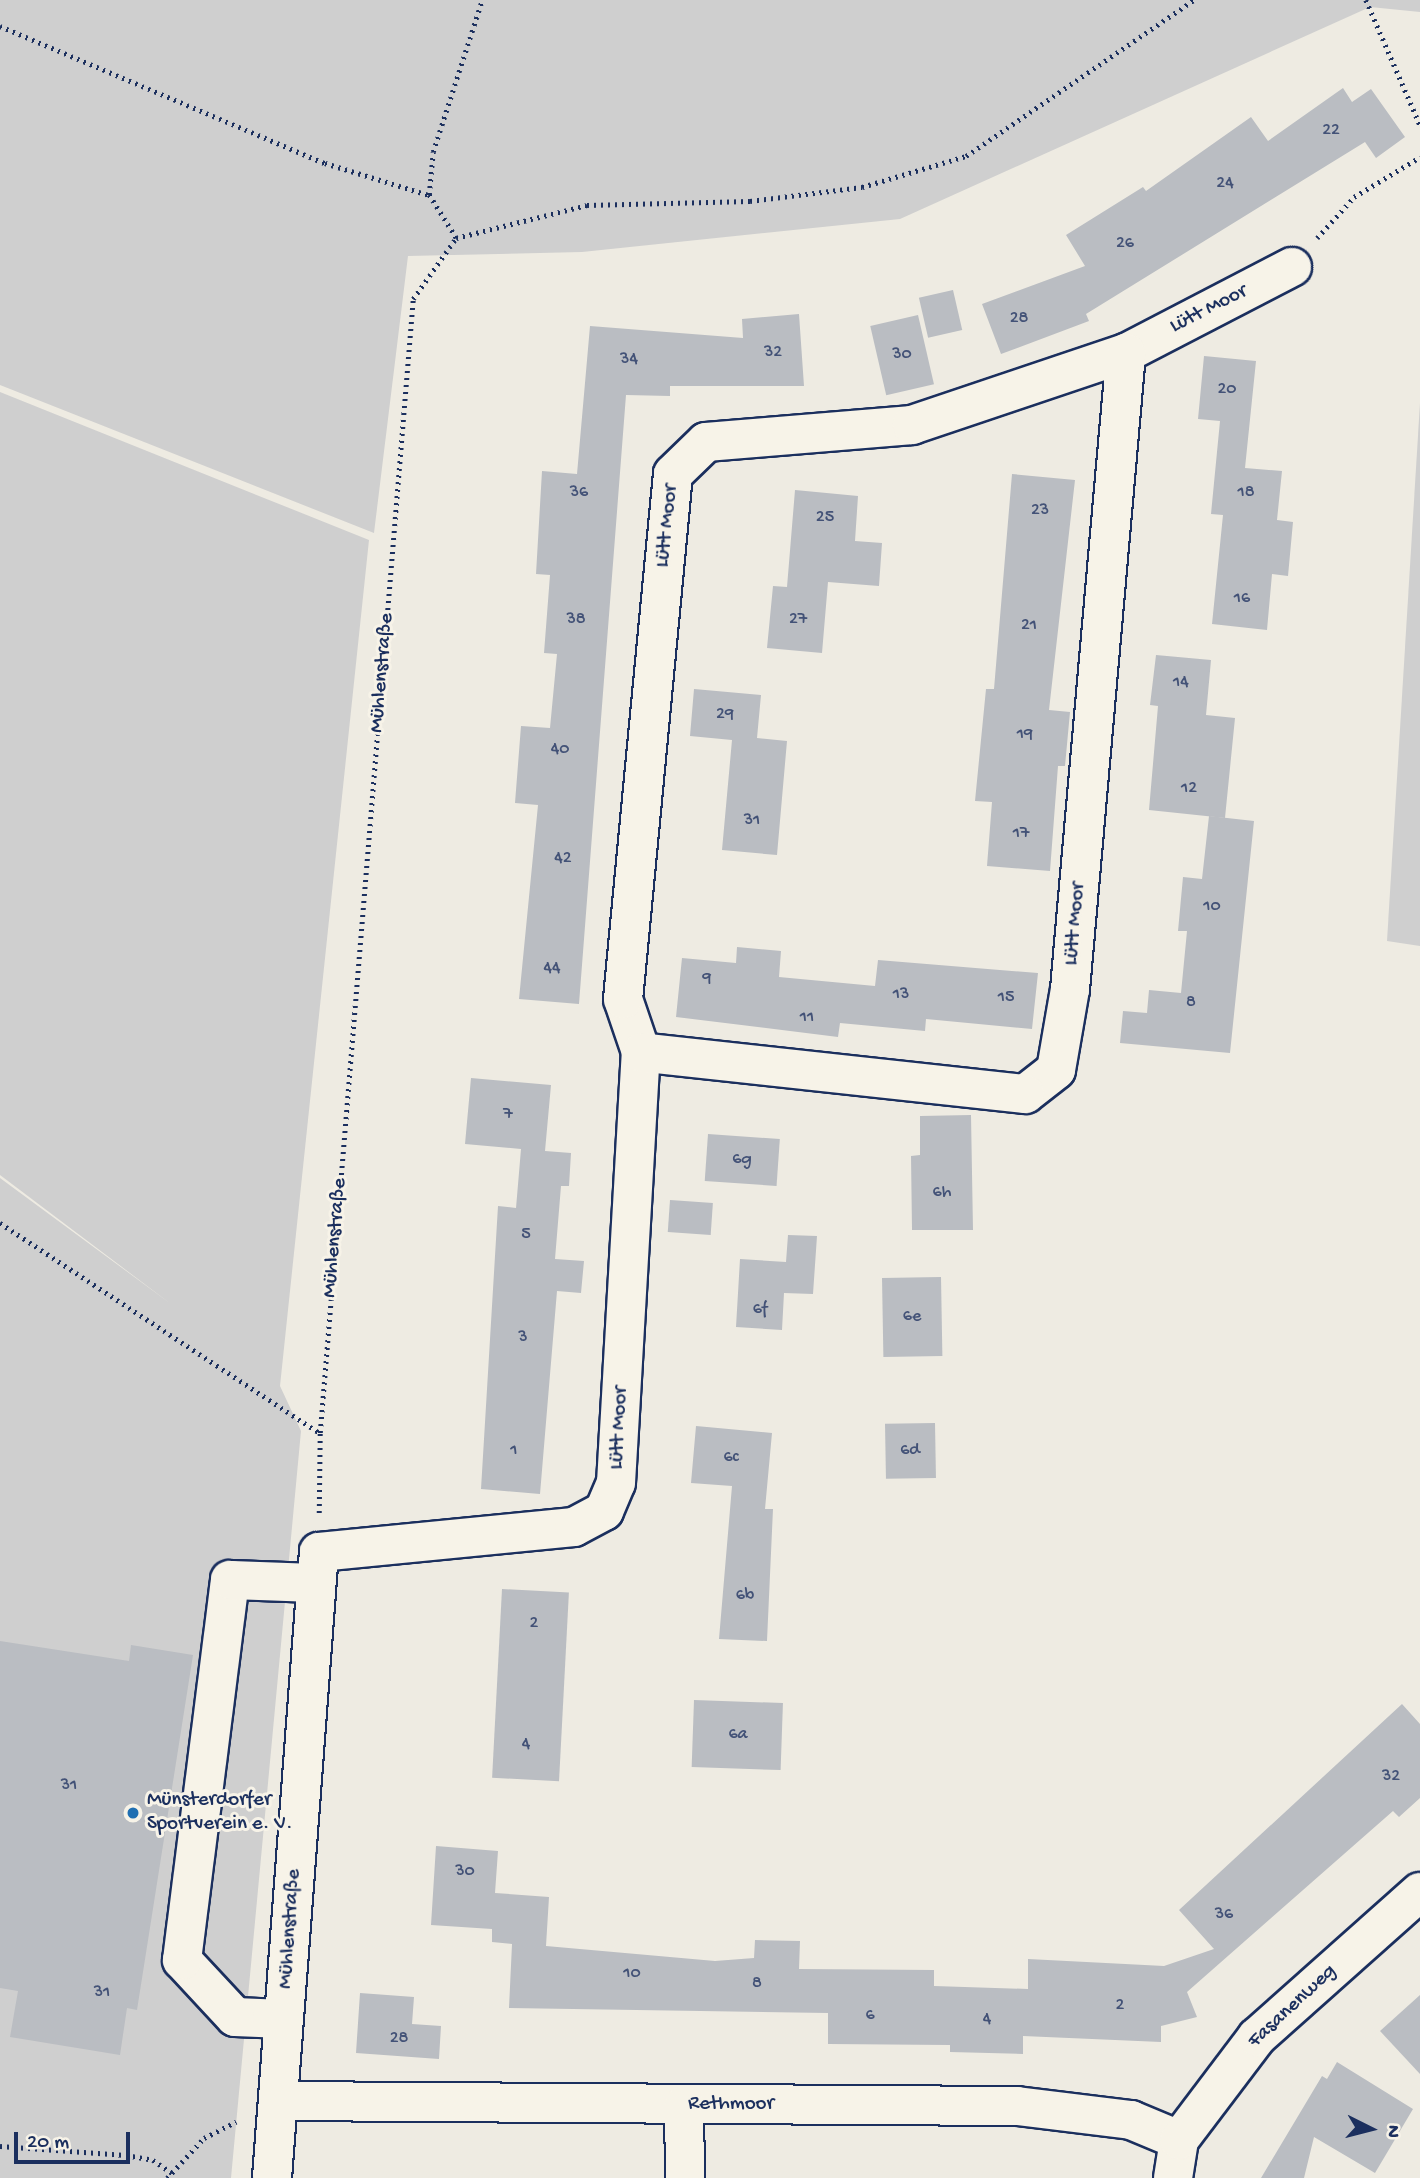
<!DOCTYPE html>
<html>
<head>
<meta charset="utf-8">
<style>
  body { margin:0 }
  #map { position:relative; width:1420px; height:2178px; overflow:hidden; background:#eeebe2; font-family:"Gochi Hand",sans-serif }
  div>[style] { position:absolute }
  .green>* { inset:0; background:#cfcfcf }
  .building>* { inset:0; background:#babdc2; transform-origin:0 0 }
  .path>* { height:4.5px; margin-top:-2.25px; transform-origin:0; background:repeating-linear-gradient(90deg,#1b2f5e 0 2px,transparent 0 7px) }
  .roads { filter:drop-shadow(2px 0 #1b2f5e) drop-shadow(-2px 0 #1b2f5e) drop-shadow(0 2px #1b2f5e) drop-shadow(0 -2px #1b2f5e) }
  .minor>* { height:38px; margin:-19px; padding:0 19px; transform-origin:19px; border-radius:19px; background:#f7f3e8 }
  .dots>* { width:19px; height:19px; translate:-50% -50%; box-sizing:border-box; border:4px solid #f7f3e8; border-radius:50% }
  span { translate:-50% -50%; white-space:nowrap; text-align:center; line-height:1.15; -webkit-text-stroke:6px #f7f3e8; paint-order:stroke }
  .number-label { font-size:18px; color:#435277 }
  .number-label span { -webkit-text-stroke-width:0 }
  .street-label { font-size:21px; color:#1b2f5e }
  .poi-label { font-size:21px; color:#1b2f5e }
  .left { translate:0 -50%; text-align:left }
  .north { position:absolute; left:1336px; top:2094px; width:70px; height:70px; -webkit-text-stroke:5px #f7f3e8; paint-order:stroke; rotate:96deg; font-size:19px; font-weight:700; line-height:28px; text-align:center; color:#1b2f5e }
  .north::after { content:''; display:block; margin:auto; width:24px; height:32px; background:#1b2f5e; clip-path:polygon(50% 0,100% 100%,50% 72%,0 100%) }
  .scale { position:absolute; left:14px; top:2132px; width:116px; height:32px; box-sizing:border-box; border:4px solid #1b2f5e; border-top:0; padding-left:9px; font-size:21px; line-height:24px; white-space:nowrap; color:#1b2f5e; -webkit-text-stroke:5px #f7f3e8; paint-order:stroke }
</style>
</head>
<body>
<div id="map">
  <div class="green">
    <div style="clip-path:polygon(0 0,1420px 0,1420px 12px,1370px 7px,900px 219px,582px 252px,408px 256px,374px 533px,0 385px)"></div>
    <div style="clip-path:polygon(0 392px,369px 540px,280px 1386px,301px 1431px,231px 2178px,0 2178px,0 1178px,171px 1304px,0 1175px)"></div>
    <div style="clip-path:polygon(1420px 403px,1420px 946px,1387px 941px)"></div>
  </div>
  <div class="building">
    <div style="clip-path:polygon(1343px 88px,1352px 102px,1371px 89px,1405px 137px,1376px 158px,1365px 142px,1086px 314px,1089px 321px,1001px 354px,982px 304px,1085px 266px,1066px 235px,1143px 187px,1146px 191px,1251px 117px,1268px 141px)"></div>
    <div style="left:953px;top:290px;width:41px;height:35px;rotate:77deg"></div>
    <div style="clip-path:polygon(799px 314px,804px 386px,670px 386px,670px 396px,626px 395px,579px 1004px,519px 999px,538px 805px,515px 803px,521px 726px,550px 728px,557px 654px,544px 653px,550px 575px,536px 574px,542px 471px,577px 474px,590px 326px,743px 338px,742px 319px)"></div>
    <div style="left:918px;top:315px;width:71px;height:49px;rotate:77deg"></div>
    <div style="clip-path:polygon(1204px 356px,1256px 361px,1245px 468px,1282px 471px,1277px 520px,1293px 522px,1288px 576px,1272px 574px,1267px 630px,1212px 624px,1223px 515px,1211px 514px,1220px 421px,1198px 419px)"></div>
    <div style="clip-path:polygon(1012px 474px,1075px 480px,1049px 710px,1070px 712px,1065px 766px,1058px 766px,1050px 871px,987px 866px,992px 802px,975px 801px,986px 689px,994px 689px)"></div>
    <div style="clip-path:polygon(795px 490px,858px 496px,855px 541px,882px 543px,879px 586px,828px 582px,822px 653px,767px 648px,773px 586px,787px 587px)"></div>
    <div style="clip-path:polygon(1156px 655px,1211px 660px,1206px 715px,1235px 718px,1225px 818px,1149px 810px,1158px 706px,1150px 705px)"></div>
    <div style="clip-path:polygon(694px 689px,761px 695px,757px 738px,787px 741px,777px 855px,722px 850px,732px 740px,690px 736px)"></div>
    <div style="clip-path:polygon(1209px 816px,1254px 821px,1230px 1053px,1120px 1043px,1123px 1011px,1147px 1013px,1149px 990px,1181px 993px,1187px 931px,1178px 931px,1183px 877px,1202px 879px)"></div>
    <div style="clip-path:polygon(737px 947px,781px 951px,779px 977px,875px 986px,878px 960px,1038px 973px,1032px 1029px,926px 1019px,925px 1031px,840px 1023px,838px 1037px,676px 1017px,682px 958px,736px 963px)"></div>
    <div style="clip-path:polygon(471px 1078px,551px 1085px,545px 1151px,571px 1153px,569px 1186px,561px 1186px,555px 1259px,584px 1261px,581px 1293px,557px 1291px,540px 1494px,481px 1489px,498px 1206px,516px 1208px,521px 1149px,465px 1144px)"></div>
    <div style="clip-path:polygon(971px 1115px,973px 1230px,912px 1230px,911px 1156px,920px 1155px,920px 1116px)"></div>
    <div style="left:708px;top:1134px;width:72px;height:47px;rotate:4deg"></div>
    <div style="left:670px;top:1200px;width:43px;height:32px;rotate:4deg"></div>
    <div style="clip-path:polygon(788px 1235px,817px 1236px,813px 1294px,784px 1293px,782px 1330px,736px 1327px,740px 1259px,786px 1262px)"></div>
    <div style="left:941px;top:1277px;width:79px;height:59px;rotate:89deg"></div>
    <div style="left:935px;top:1423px;width:55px;height:50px;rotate:89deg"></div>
    <div style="clip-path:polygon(696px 1426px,772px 1433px,765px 1509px,773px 1509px,767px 1641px,719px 1639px,732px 1486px,691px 1483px)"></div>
    <div style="left:502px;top:1589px;width:67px;height:189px;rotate:3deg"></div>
    <div style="clip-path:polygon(0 1641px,129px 1661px,131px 1645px,193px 1655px,137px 2010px,127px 2008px,120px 2055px,10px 2037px,18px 1991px,0 1988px)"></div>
    <div style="left:694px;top:1700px;width:89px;height:67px;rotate:2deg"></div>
    <div style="clip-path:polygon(1402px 1704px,1420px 1724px,1420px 1798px,1399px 1817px,1393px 1811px,1187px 1992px,1197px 2017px,1161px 2026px,1161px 2042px,1023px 2036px,1023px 2054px,950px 2052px,950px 2045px,828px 2044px,828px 2013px,509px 2008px,512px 1944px,492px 1942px,492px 1929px,431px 1925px,436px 1846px,498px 1851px,495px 1893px,549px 1897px,546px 1946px,715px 1961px,754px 1958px,755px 1940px,800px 1941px,799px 1969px,934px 1970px,934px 1986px,1028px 1989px,1028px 1959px,1164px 1966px,1214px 1949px,1179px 1910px)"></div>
    <div style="clip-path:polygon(360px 1993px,414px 1997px,412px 2024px,441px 2026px,439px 2059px,356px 2053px)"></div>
    <div style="clip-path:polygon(1420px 1995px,1420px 2074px,1380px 2031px)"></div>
    <div style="clip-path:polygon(1337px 2062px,1413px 2109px,1375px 2173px,1314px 2137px,1304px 2178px,1261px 2178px,1322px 2076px,1327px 2079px)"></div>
  </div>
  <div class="path">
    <div style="left:1366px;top:0;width:136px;rotate:66.6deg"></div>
    <div style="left:0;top:26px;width:353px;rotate:22.9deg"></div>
    <div style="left:325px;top:163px;width:109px;rotate:17.1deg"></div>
    <div style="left:456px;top:238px;width:51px;rotate:-122.1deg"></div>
    <div style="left:429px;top:195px;width:43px;rotate:-84.7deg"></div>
    <div style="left:433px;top:152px;width:160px;rotate:-72.1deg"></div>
    <div style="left:1317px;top:238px;width:55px;rotate:-47.9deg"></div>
    <div style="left:1354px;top:197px;width:77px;rotate:-31.2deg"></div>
    <div style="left:0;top:1223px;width:383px;rotate:33.3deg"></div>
    <div style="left:319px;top:1513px;width:80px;rotate:-89.3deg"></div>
    <div style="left:320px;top:1433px;width:1138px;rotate:-85.31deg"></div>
    <div style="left:413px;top:299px;width:75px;rotate:-54.8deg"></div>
    <div style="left:456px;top:238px;width:135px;rotate:-14.1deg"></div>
    <div style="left:587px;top:205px;width:163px;rotate:-1.4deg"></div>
    <div style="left:750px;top:201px;width:113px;rotate:-7.1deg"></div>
    <div style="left:862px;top:187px;width:109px;rotate:-16.6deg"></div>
    <div style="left:966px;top:156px;width:276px;rotate:-34.4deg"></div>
    <div style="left:0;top:2146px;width:126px;rotate:4.1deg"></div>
    <div style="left:126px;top:2155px;width:27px;rotate:10deg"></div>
    <div style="left:153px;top:2160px;width:23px;rotate:34deg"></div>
    <div style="left:167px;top:2178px;width:54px;rotate:-47.2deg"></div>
    <div style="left:204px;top:2138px;width:36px;rotate:-27deg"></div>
  </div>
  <div class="roads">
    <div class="minor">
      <div style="left:1126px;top:353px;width:187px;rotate:-27.4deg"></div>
      <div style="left:284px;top:2019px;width:49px;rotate:-177.7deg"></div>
      <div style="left:235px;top:2017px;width:78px;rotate:-132.9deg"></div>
      <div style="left:182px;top:1960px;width:383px;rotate:-82.8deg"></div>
      <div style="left:230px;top:1580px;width:86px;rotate:2deg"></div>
      <div style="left:278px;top:2101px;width:739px;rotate:0.39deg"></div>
      <div style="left:1017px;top:2106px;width:115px;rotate:7deg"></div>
      <div style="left:1131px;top:2120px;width:52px;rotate:22.6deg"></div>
      <div style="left:684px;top:2105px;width:73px;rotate:89.2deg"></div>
      <div style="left:272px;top:2178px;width:628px;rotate:-85.71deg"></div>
      <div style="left:319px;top:1552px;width:256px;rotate:-5.6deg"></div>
      <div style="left:574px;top:1527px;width:34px;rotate:-28deg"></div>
      <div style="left:604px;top:1511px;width:30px;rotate:-67deg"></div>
      <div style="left:616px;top:1483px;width:432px;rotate:-86.7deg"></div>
      <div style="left:641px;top:1052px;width:56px;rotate:-108.8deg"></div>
      <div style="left:623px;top:999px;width:527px;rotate:-84.56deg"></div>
      <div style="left:673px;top:474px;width:46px;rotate:-44.1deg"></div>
      <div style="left:706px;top:442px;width:207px;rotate:-4.7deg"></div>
      <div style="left:912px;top:425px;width:226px;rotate:-18.6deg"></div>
      <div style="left:1126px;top:353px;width:638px;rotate:95.03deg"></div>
      <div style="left:1070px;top:989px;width:82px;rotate:99.8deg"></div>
      <div style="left:1056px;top:1070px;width:39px;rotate:142deg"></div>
      <div style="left:1025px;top:1094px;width:386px;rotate:-173.8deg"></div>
      <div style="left:1173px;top:2178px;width:38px;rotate:-81deg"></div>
      <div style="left:1179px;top:2140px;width:129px;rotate:-52.9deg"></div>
      <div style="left:1257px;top:2037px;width:218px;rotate:-41.7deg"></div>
    </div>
  </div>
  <div class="dots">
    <div style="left:133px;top:1813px;background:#1f6fb2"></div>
  </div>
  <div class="number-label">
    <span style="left:1331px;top:131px">22</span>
    <span style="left:1225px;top:184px">24</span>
    <span style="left:1125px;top:244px">26</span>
    <span style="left:1019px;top:319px">28</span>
    <span style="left:773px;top:353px">32</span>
    <span style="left:902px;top:355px">30</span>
    <span style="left:629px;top:360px">34</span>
    <span style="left:1227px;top:390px">20</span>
    <span style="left:579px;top:493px">36</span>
    <span style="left:1246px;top:493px">18</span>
    <span style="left:1040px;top:511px">23</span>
    <span style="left:825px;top:518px">25</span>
    <span style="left:1242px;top:599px">16</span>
    <span style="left:576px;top:620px">38</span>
    <span style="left:798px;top:620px">27</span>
    <span style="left:1029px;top:626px">21</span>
    <span style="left:1181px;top:683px">14</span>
    <span style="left:725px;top:715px">29</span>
    <span style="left:1025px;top:735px">19</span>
    <span style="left:560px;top:750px">40</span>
    <span style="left:1189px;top:789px">12</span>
    <span style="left:752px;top:821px">31</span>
    <span style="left:1021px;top:834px">17</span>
    <span style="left:563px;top:859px">42</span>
    <span style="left:1212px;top:907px">10</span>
    <span style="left:552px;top:969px">44</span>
    <span style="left:707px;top:979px">9</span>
    <span style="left:901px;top:995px">13</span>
    <span style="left:1006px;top:998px">15</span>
    <span style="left:1191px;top:1003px">8</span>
    <span style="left:807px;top:1018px">11</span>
    <span style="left:508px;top:1115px">7</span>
    <span style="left:742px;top:1160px">6g</span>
    <span style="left:942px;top:1193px">6h</span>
    <span style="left:526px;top:1235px">5</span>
    <span style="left:760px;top:1310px">6f</span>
    <span style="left:912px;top:1317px">6e</span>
    <span style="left:523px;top:1338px">3</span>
    <span style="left:514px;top:1451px">1</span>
    <span style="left:910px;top:1451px">6d</span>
    <span style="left:731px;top:1458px">6c</span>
    <span style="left:745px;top:1596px">6b</span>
    <span style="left:534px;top:1624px">2</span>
    <span style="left:738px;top:1735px">6a</span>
    <span style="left:526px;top:1745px">4</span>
    <span style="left:1391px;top:1777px">32</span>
    <span style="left:69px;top:1786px">31</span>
    <span style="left:465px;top:1872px">30</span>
    <span style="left:1224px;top:1915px">36</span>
    <span style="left:632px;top:1974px">10</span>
    <span style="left:757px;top:1984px">8</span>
    <span style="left:102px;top:1993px">31</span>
    <span style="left:1120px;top:2006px">2</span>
    <span style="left:870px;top:2016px">6</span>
    <span style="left:987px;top:2020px">4</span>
    <span style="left:399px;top:2039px">28</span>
  </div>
  <div class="street-label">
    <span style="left:1209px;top:310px;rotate:-27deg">Lütt Moor</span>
    <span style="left:668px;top:526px;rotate:-84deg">Lütt Moor</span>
    <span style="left:383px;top:673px;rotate:-85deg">Mühlenstraße</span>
    <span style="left:1076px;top:924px;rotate:-85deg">Lütt Moor</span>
    <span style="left:336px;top:1238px;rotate:-85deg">Mühlenstraße</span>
    <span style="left:620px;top:1428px;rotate:-87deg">Lütt Moor</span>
    <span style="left:291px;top:1929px;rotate:-86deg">Mühlenstraße</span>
    <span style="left:1293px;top:2007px;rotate:-43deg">Fasanenweg</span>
    <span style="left:731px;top:2105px">Rethmoor</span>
  </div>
  <div class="poi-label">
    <span class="left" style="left:147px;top:1813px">Münsterdorfer<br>Sportverein e. V.</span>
  </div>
  <div class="north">N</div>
  <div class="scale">20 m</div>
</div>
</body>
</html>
